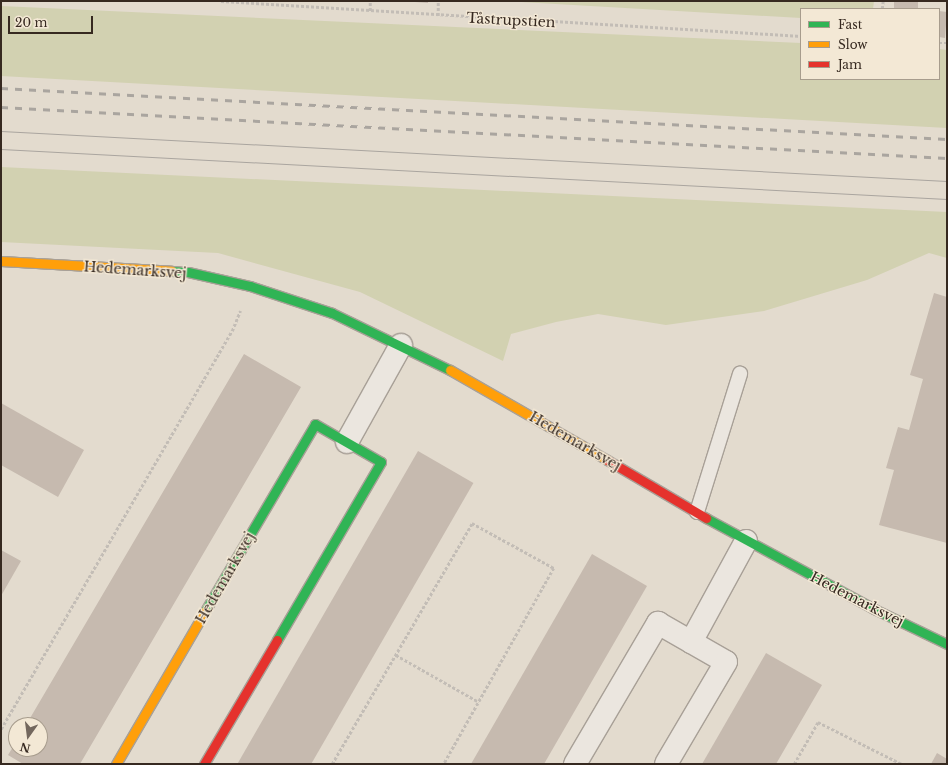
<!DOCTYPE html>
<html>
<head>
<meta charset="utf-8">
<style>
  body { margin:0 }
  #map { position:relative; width:948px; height:765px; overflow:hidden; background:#e3dbce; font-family:"Libre Baskerville",serif }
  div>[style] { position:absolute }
  .green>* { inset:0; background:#d2d1b1 }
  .building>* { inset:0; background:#c6baaf; transform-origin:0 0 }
  .path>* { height:2.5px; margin-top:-1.25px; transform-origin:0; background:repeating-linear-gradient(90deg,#c3bdb6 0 3px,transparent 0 5px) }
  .roads { filter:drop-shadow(1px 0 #a8a097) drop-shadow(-1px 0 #a8a097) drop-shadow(0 1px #a8a097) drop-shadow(0 -1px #a8a097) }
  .lane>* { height:14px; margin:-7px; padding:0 7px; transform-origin:7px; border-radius:7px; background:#ebe6df }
  .street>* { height:22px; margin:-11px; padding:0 11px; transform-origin:11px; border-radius:11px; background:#ebe6df }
  .fast>* { height:9px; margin:-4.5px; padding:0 4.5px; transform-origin:4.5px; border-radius:4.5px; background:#30b455 }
  .slow>* { height:9px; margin:-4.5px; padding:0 4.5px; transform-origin:4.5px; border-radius:4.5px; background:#ff9f0a }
  .jam>* { height:9px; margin:-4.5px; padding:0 4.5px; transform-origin:4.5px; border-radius:4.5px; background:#e5322d }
  .tram>* { height:1px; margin:-0.5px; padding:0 0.5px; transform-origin:0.5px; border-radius:0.5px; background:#aaa59f }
  .rail>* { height:3px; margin-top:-1.5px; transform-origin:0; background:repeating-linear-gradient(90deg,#aaa59f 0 7px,transparent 0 14px) }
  span { translate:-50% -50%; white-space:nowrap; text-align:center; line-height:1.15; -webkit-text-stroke:3px #f3e8d5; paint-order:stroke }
  .street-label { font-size:14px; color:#362920 }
  .frame { position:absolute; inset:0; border:2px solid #362920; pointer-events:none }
  .legend { position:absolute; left:800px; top:8px; width:140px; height:72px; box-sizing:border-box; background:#f3e8d5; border:1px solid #a79c8d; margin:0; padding:5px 7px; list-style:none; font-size:12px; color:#362920 }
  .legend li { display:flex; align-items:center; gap:8px; height:20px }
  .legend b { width:20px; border:1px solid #a79c8d }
  .north { position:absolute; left:8px; top:717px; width:40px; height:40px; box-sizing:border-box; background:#f3e8d5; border:1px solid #a79c8d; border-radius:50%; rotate:194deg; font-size:11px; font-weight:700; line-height:16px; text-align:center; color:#362920 }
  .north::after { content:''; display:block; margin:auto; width:14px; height:18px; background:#73675d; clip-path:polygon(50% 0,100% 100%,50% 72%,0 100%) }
  .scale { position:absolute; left:8px; top:16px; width:85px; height:18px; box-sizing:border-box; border:2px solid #362920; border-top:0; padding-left:5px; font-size:12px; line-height:14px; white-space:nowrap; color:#362920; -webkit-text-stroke:3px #f3e8d5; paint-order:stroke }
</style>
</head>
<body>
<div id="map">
  <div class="green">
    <div style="clip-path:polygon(504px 1px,874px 1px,873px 9px,801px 9px,801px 18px)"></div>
    <div style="clip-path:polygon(1px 6px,801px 43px,801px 79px,939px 79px,939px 49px,947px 50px,947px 128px,1px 76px)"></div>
    <div style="clip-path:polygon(1px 167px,947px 212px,947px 258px,929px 253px,867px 280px,764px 311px,666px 325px,598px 314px,556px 322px,511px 334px,503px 361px,360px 292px,218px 253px,1px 242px)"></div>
  </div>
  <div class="building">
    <div style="clip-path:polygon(415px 1px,428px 1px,428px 3px,415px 2px)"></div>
    <div style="left:894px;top:1px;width:24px;height:8px"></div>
    <div style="clip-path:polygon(939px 11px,947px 12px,945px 38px,939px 37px)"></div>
    <div style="clip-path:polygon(934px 293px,947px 297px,947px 543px,879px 525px,894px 470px,886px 468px,898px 427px,909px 430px,923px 379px,910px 375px)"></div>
    <div style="clip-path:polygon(244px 354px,301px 387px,80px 764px,23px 764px,8px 755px,16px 742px,16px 749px,40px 749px,40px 725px,26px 725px)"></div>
    <div style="clip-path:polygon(1px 403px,84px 450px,58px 497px,1px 465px)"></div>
    <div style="left:418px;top:451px;width:64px;height:361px;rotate:30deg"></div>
    <div style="clip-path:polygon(1px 550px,21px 561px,1px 596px)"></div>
    <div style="clip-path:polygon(592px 554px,647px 586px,544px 764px,471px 764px)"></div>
    <div style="clip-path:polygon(766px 653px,822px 685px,776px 764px,702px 764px)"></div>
    <div style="clip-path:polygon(937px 753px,947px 759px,947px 764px,931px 764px)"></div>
  </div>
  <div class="path">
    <div style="left:221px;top:1px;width:581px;rotate:3.45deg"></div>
    <div style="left:882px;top:9px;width:8px;rotate:-83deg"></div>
    <div style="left:370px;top:11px;width:10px;rotate:-90deg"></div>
    <div style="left:438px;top:16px;width:15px;rotate:-90deg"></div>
    <div style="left:939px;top:43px;width:8px"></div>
    <div style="left:396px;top:655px;width:95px;rotate:29.5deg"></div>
    <div style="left:1px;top:729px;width:460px;rotate:-59.9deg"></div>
    <div style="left:232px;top:331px;width:22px;rotate:-68deg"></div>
    <div style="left:332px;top:764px;width:279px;rotate:-59.8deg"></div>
    <div style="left:472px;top:523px;width:94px;rotate:28.8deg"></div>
    <div style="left:554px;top:568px;width:225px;rotate:119.3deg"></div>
    <div style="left:794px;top:764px;width:48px;rotate:-60.3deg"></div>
    <div style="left:818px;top:722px;width:94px;rotate:26.6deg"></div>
  </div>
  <div class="roads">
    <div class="lane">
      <div style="left:697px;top:512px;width:145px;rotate:-72.7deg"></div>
    </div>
    <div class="street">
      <div style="left:347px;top:442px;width:111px;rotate:-60.9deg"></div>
      <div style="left:691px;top:642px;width:115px;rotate:-61.4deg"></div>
      <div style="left:575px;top:764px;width:164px;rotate:-59.5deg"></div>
      <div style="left:658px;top:623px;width:78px;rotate:29.8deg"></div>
      <div style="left:726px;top:662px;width:118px;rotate:120.5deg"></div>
    </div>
    <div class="fast">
      <div style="left:172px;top:271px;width:16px;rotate:4deg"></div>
      <div style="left:188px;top:272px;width:64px;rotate:12.7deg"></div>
      <div style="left:250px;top:286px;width:86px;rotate:18.2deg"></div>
      <div style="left:332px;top:313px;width:131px;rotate:25.8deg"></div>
      <div style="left:706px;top:518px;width:191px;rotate:28.4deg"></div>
      <div style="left:874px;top:609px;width:81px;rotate:25.6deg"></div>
      <div style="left:205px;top:611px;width:217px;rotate:-59.5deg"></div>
      <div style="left:315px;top:424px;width:76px;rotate:29.9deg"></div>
      <div style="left:381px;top:462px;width:206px;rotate:120.3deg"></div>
    </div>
    <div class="slow">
      <div style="left:1px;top:261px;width:171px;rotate:3.3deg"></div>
      <div style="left:450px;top:370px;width:181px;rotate:29.8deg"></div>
      <div style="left:116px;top:764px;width:177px;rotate:-59.8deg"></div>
    </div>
    <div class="jam">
      <div style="left:607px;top:460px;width:115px;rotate:30.4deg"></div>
      <div style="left:204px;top:764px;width:144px;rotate:-59.5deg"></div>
    </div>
  </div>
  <div class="tram">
    <div style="left:1px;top:131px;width:947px;rotate:3.03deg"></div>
    <div style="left:1px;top:149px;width:947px;rotate:3.03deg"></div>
  </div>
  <div class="rail">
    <div style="left:1px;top:88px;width:947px;rotate:3.09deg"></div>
    <div style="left:1px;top:107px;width:947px;rotate:3.09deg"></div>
  </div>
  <div class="street-label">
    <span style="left:511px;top:20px;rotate:3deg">Tåstrupstien</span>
    <span style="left:135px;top:270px;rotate:4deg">Hedemarksvej</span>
    <span style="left:575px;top:441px;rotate:30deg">Hedemarksvej</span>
    <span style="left:225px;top:578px;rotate:-60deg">Hedemarksvej</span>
    <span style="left:857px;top:599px;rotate:27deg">Hedemarksvej</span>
  </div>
  <div class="frame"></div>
  <ul class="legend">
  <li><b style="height:5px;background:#30b455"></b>Fast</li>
  <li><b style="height:5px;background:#ff9f0a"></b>Slow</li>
  <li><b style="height:5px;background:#e5322d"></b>Jam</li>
  </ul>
  <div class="north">N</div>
  <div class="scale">20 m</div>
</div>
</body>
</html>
